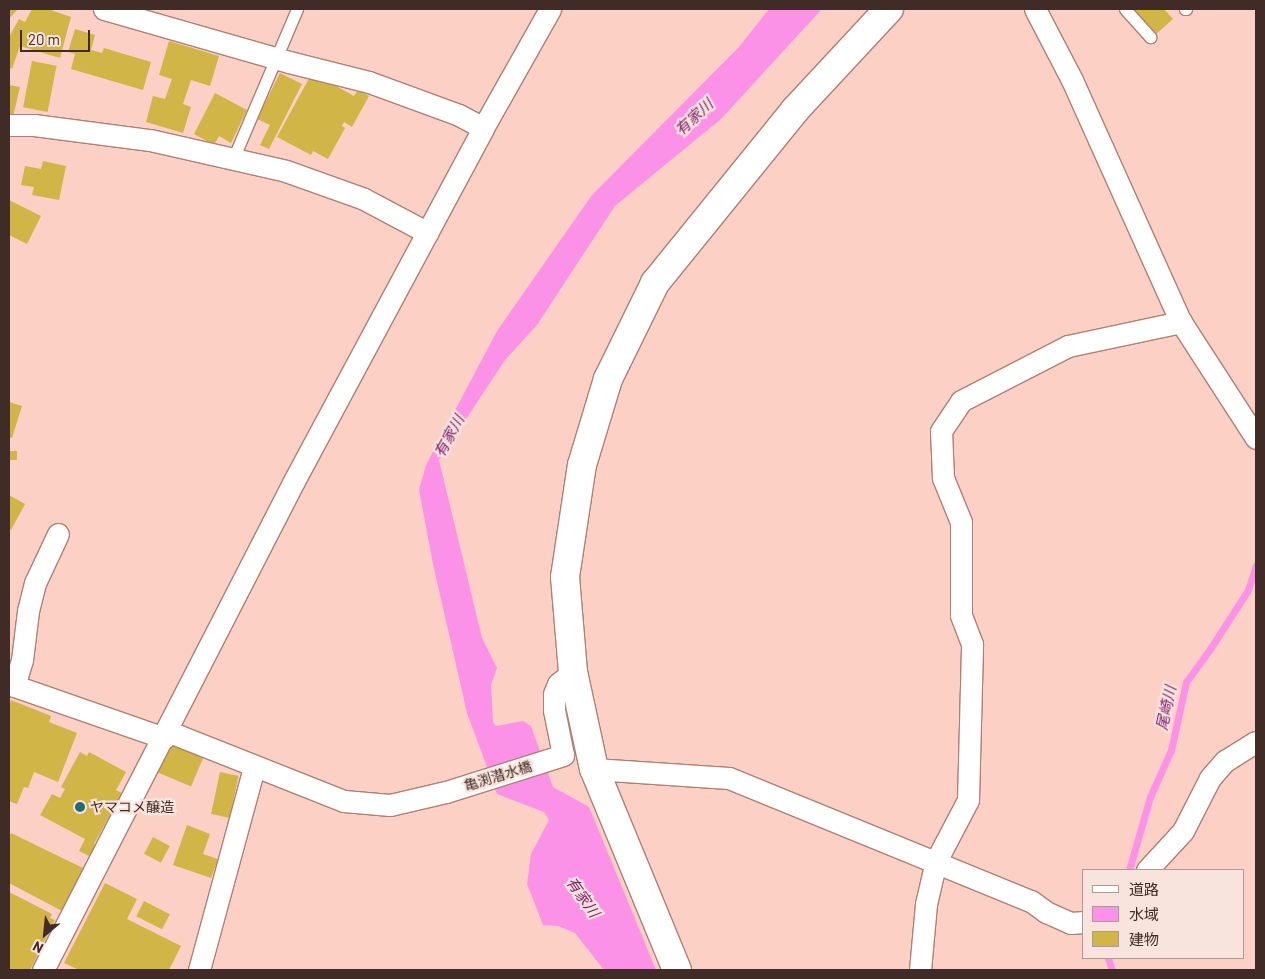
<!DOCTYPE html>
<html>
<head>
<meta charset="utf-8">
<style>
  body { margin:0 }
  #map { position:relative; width:1265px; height:979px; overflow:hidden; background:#fcd0c4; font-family:Barlow,"Noto Sans JP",sans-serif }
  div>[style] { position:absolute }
  .water>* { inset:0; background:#fc92e7 }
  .stream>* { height:7px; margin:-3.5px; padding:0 3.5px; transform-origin:3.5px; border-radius:3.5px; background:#fc92e7 }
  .building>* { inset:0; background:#d1b547; transform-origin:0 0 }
  .roads { filter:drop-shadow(1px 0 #b17f72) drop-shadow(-1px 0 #b17f72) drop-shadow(0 1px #b17f72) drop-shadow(0 -1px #b17f72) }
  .service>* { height:11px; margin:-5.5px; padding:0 5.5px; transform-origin:5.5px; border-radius:5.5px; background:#fff }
  .minor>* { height:21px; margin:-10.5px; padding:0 10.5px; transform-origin:10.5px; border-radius:10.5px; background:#fff }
  .tertiary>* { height:28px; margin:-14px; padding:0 14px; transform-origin:14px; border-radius:14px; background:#fff }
  .dots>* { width:14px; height:14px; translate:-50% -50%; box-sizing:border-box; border:2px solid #f9e3dd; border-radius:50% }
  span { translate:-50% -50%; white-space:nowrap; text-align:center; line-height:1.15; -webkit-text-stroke:4.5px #f9e3dd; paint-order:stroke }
  .street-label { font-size:14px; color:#402b26 }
  .poi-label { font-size:14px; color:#402b26 }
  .left { translate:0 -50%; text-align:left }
  .water-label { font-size:15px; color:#7c1f6e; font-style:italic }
  .frame { position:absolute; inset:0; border:10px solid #402b26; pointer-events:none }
  .legend { position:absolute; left:1082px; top:869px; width:162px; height:90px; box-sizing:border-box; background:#f9e3dd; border:1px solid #af9994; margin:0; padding:6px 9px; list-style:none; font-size:15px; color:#402b26 }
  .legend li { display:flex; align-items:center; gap:10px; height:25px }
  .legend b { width:25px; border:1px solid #af9994 }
  .north { position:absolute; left:20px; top:909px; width:50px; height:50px; -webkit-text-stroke:4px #f9e3dd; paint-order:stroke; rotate:208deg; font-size:14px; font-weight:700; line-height:20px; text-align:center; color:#402b26 }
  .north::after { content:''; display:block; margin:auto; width:18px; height:22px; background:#402b26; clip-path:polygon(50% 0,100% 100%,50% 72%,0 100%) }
  .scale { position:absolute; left:20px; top:30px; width:70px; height:22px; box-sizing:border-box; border:2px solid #402b26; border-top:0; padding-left:6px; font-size:15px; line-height:18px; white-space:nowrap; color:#402b26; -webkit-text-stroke:4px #f9e3dd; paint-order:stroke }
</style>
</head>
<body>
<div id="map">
  <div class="water">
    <div style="clip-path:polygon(769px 9px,822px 9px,721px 119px,615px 206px,537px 325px,505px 360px,439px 460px,482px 638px,497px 668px,491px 685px,493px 722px,496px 726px,523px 721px,531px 726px,553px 787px,589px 807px,656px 970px,604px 970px,575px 933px,558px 926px,543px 925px,527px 884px,531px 854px,549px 820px,544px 812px,497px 794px,467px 713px,433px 564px,419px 490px,426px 465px,497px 331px,592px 195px,739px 47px)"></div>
  </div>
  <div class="stream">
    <div style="left:1129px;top:870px;width:76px;rotate:-74deg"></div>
    <div style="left:1150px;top:797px;width:51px;rotate:-65.9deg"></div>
    <div style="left:1171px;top:750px;width:70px;rotate:-77.6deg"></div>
    <div style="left:1186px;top:682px;width:41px;rotate:-54deg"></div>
    <div style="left:1210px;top:649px;width:70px;rotate:-57.2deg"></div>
    <div style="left:1248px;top:590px;width:26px;rotate:-72deg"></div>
    <div style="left:1108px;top:958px;width:13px;rotate:72deg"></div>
  </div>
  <div class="building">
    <div style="clip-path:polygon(9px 9px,18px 9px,9px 19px)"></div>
    <div style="clip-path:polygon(32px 9px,48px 9px,71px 17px,60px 58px,20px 46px,12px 69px,9px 67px,9px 37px,19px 19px,25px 22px)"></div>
    <div style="clip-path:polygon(1135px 9px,1164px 9px,1173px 19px,1155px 35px,1133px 11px)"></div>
    <div style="clip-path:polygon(75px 29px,95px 35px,91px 50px,102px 53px,104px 48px,151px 62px,143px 90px,71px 69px,75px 54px,68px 52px)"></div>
    <div style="clip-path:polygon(169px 41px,219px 56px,210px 86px,191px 80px,183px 104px,191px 107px,183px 133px,146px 122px,153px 96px,165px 99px,172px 79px,159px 75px)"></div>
    <div style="left:32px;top:61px;width:25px;height:47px;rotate:11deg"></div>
    <div style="clip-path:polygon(280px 73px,302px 84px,269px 149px,260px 145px,270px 125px,257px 119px)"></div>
    <div style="clip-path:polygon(312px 73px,354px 96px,358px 90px,369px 96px,352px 127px,344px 122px,342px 126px,345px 128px,328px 159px,313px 151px,311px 155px,277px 137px)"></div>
    <div style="clip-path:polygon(9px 85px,20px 87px,13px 117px,9px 116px)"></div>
    <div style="clip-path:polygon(215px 93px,247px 110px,231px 143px,219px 136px,214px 145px,194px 134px)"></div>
    <div style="clip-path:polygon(43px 161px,66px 166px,59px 200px,32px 195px,34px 187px,21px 185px,25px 166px,41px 169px)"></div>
    <div style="clip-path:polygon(9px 200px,41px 216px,27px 244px,9px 235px)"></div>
    <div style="clip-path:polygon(9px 402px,22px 406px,12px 438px,9px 437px)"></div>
    <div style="left:9px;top:451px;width:8px;height:9px"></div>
    <div style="clip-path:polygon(9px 495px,25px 504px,11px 530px,9px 529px)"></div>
    <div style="clip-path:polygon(11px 700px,51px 716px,49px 722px,77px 733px,58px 782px,34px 772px,28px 788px,24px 787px,17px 804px,9px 801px,9px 707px)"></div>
    <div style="left:170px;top:744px;width:36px;height:31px;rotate:23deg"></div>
    <div style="clip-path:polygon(80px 752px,87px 756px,89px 752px,126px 772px,116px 790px,122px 793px,94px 844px,97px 845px,91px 857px,79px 851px,85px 839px,40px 815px,52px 794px,60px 798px,65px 789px,61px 787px)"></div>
    <div style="left:220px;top:772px;width:19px;height:43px;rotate:12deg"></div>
    <div style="clip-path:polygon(187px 825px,210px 834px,203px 854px,218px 859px,211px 878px,173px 865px)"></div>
    <div style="clip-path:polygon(11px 833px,85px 869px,64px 912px,9px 883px,9px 838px)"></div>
    <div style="left:153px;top:837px;width:19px;height:19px;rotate:28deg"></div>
    <div style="clip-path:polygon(105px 883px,137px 899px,127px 919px,181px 946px,169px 970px,79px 970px,64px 963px)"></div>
    <div style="clip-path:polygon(9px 892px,52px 914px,50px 918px,55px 920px,30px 970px,9px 970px)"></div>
    <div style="left:144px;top:901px;width:29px;height:17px;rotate:27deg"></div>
  </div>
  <div class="roads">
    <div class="service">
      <div style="left:1125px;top:9px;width:38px;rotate:48deg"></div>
      <div style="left:1185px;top:9px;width:1px"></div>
      <div style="left:233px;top:159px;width:163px;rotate:-66.9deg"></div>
    </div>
    <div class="minor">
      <div style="left:104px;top:9px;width:192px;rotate:16deg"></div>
      <div style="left:289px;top:62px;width:82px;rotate:14deg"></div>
      <div style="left:369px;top:82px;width:96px;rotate:20.1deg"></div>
      <div style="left:459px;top:115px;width:27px;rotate:28deg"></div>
      <div style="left:1035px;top:9px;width:80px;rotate:62.5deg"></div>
      <div style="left:1072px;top:80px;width:265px;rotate:65.8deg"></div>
      <div style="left:1181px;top:322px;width:138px;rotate:57.1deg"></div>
      <div style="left:9px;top:125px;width:25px"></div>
      <div style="left:34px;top:125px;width:117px;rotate:7.4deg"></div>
      <div style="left:150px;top:140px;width:139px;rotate:12.8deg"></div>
      <div style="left:286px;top:171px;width:83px;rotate:19.7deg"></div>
      <div style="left:364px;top:199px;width:72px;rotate:28deg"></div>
      <div style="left:9px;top:684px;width:164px;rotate:19.2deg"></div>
      <div style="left:14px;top:686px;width:27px;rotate:-73deg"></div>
      <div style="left:22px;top:660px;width:49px;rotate:-83deg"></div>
      <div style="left:28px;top:611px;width:29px;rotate:-76deg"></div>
      <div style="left:35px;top:583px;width:54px;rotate:-64.9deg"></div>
      <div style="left:167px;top:731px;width:190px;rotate:21.6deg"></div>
      <div style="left:344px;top:801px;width:46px;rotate:5deg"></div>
      <div style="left:390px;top:805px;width:57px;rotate:-13.1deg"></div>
      <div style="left:446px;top:792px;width:123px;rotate:-17.5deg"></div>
      <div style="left:563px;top:755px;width:46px;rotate:-101.3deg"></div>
      <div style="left:554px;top:710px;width:16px;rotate:-90deg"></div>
      <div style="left:554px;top:694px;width:11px;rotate:-68deg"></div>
      <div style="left:558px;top:684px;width:19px;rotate:-39deg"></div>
      <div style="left:594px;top:769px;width:135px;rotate:3.8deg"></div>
      <div style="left:729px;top:778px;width:326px;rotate:22.2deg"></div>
      <div style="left:1031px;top:901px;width:19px;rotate:36deg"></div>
      <div style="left:1046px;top:912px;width:27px;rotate:24deg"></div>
      <div style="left:1071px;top:923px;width:13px;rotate:-4deg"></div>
      <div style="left:1147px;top:870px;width:53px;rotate:-47.3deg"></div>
      <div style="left:1183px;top:831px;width:59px;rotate:-63deg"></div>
      <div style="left:1210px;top:778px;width:23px;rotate:-49deg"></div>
      <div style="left:1225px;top:761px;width:36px;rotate:-32deg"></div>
      <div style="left:43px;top:970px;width:550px;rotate:-62.83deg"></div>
      <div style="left:294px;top:481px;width:400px;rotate:-61.8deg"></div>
      <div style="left:483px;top:128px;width:137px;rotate:-60.6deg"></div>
      <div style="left:199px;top:970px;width:210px;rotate:-74.8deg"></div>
      <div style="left:920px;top:970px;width:66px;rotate:-84.8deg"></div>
      <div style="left:926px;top:904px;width:44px;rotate:-76.9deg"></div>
      <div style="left:936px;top:861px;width:69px;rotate:-62.3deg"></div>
      <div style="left:968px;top:800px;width:156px;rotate:-88.5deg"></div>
      <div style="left:972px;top:644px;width:31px;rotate:-111deg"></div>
      <div style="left:961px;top:615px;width:93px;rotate:-90deg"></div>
      <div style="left:961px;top:522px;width:48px;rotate:-112.2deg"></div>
      <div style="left:943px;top:478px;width:47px;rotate:-92.4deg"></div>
      <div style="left:941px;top:431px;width:36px;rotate:-56deg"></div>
      <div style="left:961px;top:401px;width:120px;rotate:-27.2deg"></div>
      <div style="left:1068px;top:346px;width:116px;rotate:-12deg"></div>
    </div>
    <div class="tertiary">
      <div style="left:677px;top:970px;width:217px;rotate:-112.4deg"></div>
      <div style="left:594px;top:769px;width:99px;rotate:-102.2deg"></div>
      <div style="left:573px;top:672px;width:95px;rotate:-94.8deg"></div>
      <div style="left:565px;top:577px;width:113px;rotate:-81.4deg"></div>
      <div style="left:582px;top:465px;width:90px;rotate:-73.2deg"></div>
      <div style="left:608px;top:379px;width:107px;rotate:-63.9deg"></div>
      <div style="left:655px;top:283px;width:223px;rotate:-51deg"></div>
      <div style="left:795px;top:110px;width:138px;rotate:-47.1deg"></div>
    </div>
  </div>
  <div class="dots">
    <div style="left:80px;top:807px;background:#236978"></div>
  </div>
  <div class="street-label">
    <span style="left:498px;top:776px;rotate:-17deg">亀渕潜水橋</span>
  </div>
  <div class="poi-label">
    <span class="left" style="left:90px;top:807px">ヤマコメ醸造</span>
  </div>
  <div class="water-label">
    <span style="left:694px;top:117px;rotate:-43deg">有家川</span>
    <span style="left:449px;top:436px;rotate:-61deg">有家川</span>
    <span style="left:1166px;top:708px;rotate:-78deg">尾崎川</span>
    <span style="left:583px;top:897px;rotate:55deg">有家川</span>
  </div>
  <div class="frame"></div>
  <ul class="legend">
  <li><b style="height:6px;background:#fff"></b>道路</li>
  <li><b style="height:14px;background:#fc92e7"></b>水域</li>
  <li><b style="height:14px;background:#d1b547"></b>建物</li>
  </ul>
  <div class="north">N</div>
  <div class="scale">20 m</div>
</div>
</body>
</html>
